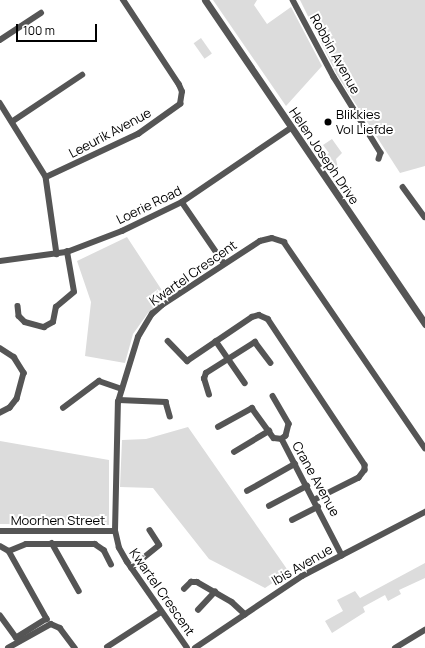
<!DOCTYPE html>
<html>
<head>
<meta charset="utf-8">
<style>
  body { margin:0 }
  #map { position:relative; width:425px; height:648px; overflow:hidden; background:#fff; font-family:Manrope,sans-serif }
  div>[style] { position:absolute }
  .green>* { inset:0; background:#dcdcdc; transform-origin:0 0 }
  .minor>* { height:5.5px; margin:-2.75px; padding:0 2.75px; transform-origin:2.75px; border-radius:2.75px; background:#555 }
  .tertiary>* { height:7px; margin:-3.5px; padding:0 3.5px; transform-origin:3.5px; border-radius:3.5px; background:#555 }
  .dots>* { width:11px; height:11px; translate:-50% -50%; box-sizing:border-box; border:2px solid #fff; border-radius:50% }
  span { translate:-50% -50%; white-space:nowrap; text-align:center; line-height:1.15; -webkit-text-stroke:4px #fff; paint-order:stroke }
  .street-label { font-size:13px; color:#000 }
  .poi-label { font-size:13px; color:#000 }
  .left { translate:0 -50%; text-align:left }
  .scale { position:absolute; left:16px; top:24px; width:81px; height:18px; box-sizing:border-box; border:2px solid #000; border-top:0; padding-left:5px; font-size:12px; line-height:14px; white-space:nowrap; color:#000; -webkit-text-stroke:3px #fff; paint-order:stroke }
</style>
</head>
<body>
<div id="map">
  <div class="green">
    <div style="clip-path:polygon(213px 0,257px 0,254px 5px,267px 24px,291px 7px,322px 66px,286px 106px)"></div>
    <div style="clip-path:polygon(300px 0,425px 0,425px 166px,400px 173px,337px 75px)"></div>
    <div style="left:201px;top:38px;width:19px;height:9px;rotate:55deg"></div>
    <div style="clip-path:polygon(332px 139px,342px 153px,336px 159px,338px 168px,331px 173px,321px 159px,329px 153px,323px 145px)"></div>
    <div style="clip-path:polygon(127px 237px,167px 298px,148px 313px,133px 334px,125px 363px,85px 356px,91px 302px,77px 261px)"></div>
    <div style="clip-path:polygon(188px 427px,289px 572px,265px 588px,209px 559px,153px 488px,120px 487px,122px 440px,146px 439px)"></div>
    <div style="clip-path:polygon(0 441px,109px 460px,109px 525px,0 524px)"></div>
    <div style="clip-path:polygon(425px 563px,425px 578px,399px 590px,401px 594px,388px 601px,385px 595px,363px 607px,365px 612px,332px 633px,325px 621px,343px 611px,337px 600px,355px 591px,360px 598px)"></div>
  </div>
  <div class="minor">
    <div style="left:293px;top:0;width:87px;rotate:62deg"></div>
    <div style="left:334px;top:77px;width:89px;rotate:58.3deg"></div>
    <div style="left:381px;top:153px;width:6px;rotate:108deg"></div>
    <div style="left:0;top:40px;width:49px;rotate:-33.4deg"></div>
    <div style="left:0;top:103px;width:87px;rotate:58.1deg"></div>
    <div style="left:46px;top:177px;width:78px;rotate:81.9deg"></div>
    <div style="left:13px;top:121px;width:83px;rotate:-33.7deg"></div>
    <div style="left:46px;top:177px;width:102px;rotate:-25.1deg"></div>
    <div style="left:138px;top:134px;width:52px;rotate:-35.5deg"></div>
    <div style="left:180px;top:104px;width:12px;rotate:-81deg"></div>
    <div style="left:182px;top:92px;width:8px;rotate:-113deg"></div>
    <div style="left:179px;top:85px;width:102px;rotate:-123.4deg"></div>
    <div style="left:403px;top:187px;width:37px;rotate:54deg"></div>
    <div style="left:182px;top:202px;width:74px;rotate:55.5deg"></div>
    <div style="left:0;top:261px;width:68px;rotate:-7.7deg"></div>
    <div style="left:67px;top:252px;width:59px;rotate:-20.9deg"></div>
    <div style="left:122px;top:231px;width:67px;rotate:-25.8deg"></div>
    <div style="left:182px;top:202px;width:132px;rotate:-34.2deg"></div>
    <div style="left:18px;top:306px;width:10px;rotate:84deg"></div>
    <div style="left:19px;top:316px;width:8px;rotate:45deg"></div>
    <div style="left:25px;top:322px;width:20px;rotate:15deg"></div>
    <div style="left:44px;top:327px;width:10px;rotate:-29deg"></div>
    <div style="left:53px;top:322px;width:15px;rotate:-79deg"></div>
    <div style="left:56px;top:307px;width:23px;rotate:-40deg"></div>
    <div style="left:74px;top:292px;width:41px;rotate:-99.9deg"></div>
    <div style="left:168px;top:341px;width:28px;rotate:46deg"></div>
    <div style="left:187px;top:361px;width:78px;rotate:-34.1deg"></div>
    <div style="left:252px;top:317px;width:7px;rotate:-16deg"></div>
    <div style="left:259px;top:315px;width:10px;rotate:24deg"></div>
    <div style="left:268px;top:319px;width:175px;rotate:56.4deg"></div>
    <div style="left:365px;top:465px;width:5px;rotate:90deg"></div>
    <div style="left:365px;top:470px;width:10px;rotate:127deg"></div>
    <div style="left:359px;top:478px;width:49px;rotate:153.4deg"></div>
    <div style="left:216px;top:341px;width:51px;rotate:55.4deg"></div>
    <div style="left:0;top:348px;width:17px;rotate:33deg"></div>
    <div style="left:14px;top:357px;width:19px;rotate:58deg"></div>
    <div style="left:24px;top:373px;width:27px;rotate:105deg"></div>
    <div style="left:17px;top:399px;width:11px;rotate:128deg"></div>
    <div style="left:10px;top:408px;width:11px;rotate:153deg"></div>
    <div style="left:209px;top:395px;width:17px;rotate:-107deg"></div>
    <div style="left:204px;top:379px;width:6px;rotate:-72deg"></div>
    <div style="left:206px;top:373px;width:58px;rotate:-32.3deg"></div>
    <div style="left:255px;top:342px;width:26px;rotate:53deg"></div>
    <div style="left:273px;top:396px;width:32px;rotate:60deg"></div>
    <div style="left:289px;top:424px;width:12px;rotate:104deg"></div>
    <div style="left:286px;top:436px;width:5px;rotate:143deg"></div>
    <div style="left:119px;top:400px;width:47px;rotate:2.4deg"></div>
    <div style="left:166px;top:402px;width:15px;rotate:74deg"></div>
    <div style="left:63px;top:408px;width:45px;rotate:-36.9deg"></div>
    <div style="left:99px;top:381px;width:24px;rotate:19deg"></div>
    <div style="left:218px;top:427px;width:39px;rotate:-29deg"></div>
    <div style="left:252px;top:408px;width:37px;rotate:54deg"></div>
    <div style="left:274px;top:438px;width:8px;rotate:7deg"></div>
    <div style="left:282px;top:439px;width:131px;rotate:62.7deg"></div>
    <div style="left:234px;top:452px;width:41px;rotate:-31deg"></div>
    <div style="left:247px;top:491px;width:55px;rotate:-29.4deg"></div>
    <div style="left:269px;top:506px;width:43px;rotate:-27.8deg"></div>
    <div style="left:292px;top:520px;width:29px;rotate:-27deg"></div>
    <div style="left:0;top:531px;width:115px"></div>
    <div style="left:52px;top:543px;width:55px;rotate:60.6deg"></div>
    <div style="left:0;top:546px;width:10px;rotate:29deg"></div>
    <div style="left:9px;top:551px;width:78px;rotate:60.8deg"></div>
    <div style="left:47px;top:619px;width:36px;rotate:148deg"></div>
    <div style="left:16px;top:638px;width:27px;rotate:-126deg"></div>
    <div style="left:9px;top:551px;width:18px;rotate:-22deg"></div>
    <div style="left:26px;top:544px;width:69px"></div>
    <div style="left:95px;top:544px;width:11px;rotate:34deg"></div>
    <div style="left:104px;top:550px;width:16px;rotate:63deg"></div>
    <div style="left:131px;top:568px;width:36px;rotate:-39deg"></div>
    <div style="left:159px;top:545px;width:17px;rotate:-123deg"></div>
    <div style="left:184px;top:589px;width:10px;rotate:-45deg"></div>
    <div style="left:191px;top:582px;width:6px"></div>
    <div style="left:197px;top:582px;width:40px;rotate:29.7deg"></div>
    <div style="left:232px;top:602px;width:18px;rotate:43deg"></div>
    <div style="left:198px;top:610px;width:25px;rotate:-47deg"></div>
    <div style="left:107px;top:647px;width:64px;rotate:-32.9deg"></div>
    <div style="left:8px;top:648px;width:49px;rotate:-29.2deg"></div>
    <div style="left:51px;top:624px;width:10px;rotate:24deg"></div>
    <div style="left:60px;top:628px;width:25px;rotate:53deg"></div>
    <div style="left:187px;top:648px;width:105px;rotate:-124.9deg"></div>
    <div style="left:127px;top:562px;width:16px;rotate:-120deg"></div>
    <div style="left:119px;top:548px;width:17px;rotate:-103deg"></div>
    <div style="left:115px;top:531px;width:129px;rotate:-88.7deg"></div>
    <div style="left:118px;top:402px;width:68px;rotate:-72.9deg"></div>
    <div style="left:138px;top:337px;width:27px;rotate:-59deg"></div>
    <div style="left:152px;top:314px;width:13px;rotate:-42deg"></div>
    <div style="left:162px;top:305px;width:117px;rotate:-33.1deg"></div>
    <div style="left:260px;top:241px;width:12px;rotate:-14deg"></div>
    <div style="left:272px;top:238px;width:13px;rotate:18deg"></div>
    <div style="left:284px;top:242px;width:250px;rotate:55.6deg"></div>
    <div style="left:195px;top:648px;width:129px;rotate:-33.9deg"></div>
    <div style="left:302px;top:576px;width:139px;rotate:-27.5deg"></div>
    <div style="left:395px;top:648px;width:35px;rotate:-31deg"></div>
  </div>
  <div class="tertiary">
    <div style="left:205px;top:0;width:392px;rotate:55.8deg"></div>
  </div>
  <div class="dots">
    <div style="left:328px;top:122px;background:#000"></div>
  </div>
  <div class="street-label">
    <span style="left:335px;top:54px;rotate:61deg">Robbin Avenue</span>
    <span style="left:110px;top:133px;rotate:-28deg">Leeurik Avenue</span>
    <span style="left:324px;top:156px;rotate:56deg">Helen Joseph Drive</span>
    <span style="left:149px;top:205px;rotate:-26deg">Loerie Road</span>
    <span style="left:193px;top:273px;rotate:-35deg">Kwartel Crescent</span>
    <span style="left:316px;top:479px;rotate:61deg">Crane Avenue</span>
    <span style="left:58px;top:520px">Moorhen Street</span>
    <span style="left:302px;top:565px;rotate:-30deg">Ibis Avenue</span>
    <span style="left:162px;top:592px;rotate:55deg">Kwartel Crescent</span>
  </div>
  <div class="poi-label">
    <span class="left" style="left:336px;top:122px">Blikkies<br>Vol Liefde</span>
  </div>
  <div class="scale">100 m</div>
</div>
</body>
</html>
